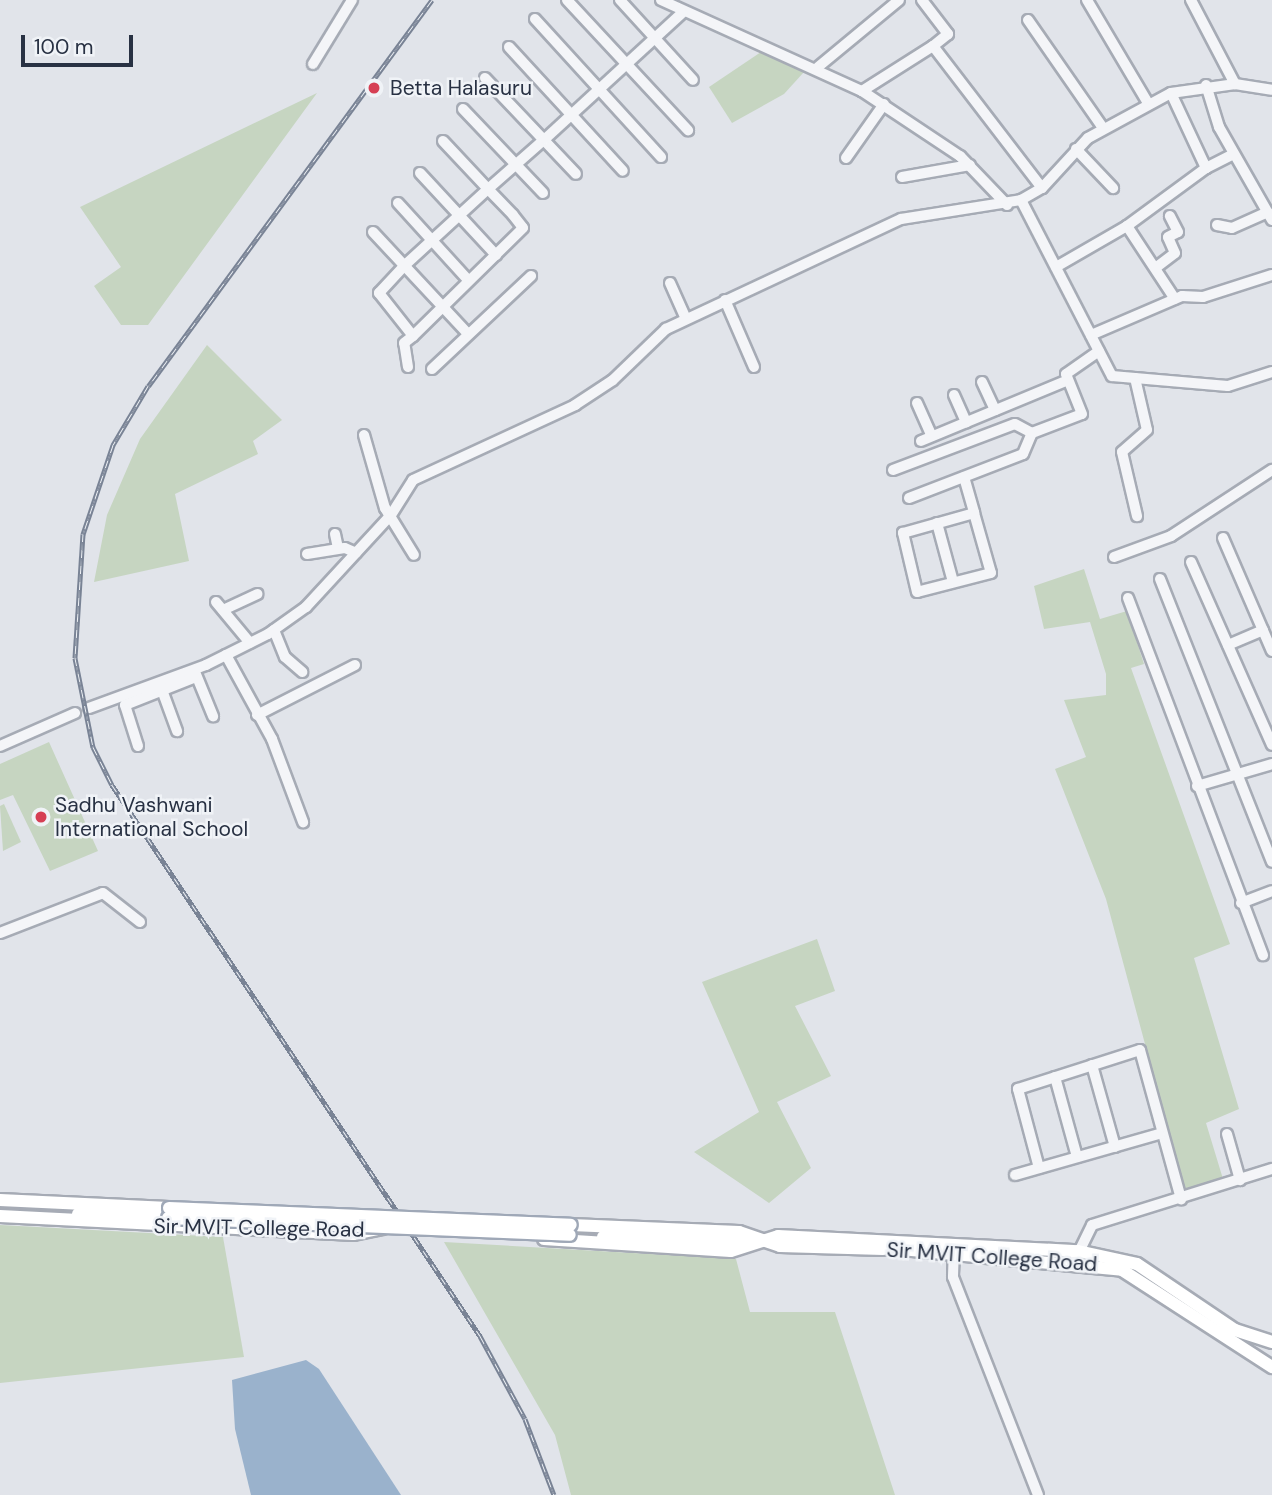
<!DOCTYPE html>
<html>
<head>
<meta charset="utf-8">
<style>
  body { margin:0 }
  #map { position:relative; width:1272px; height:1495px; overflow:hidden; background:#e1e4ea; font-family:"DM Sans",sans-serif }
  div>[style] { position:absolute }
  .green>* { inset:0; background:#c6d5c1 }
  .water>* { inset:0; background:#9ab2cc }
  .roads { filter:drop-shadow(2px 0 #a6abb5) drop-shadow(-2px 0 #a6abb5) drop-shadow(0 2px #a6abb5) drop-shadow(0 -2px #a6abb5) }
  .minor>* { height:10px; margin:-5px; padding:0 5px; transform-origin:5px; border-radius:5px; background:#f4f5f8 }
  .major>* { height:12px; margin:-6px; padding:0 6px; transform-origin:6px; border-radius:6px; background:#fff }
  .rail>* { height:5px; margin-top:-2.5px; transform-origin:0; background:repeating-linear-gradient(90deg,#f0f3f7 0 8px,#798395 0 16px); box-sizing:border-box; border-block:2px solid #798395 }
  .bridges { filter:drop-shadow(2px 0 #9fa8b7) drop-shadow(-2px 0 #9fa8b7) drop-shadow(0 2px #9fa8b7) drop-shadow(0 -2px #9fa8b7) }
  .major-bridge>* { height:12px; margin:-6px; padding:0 6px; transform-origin:6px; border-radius:6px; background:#fff }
  .dots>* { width:19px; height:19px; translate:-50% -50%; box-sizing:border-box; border:4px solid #f0f3f7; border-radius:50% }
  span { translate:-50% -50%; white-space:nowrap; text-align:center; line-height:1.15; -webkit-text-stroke:5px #f0f3f7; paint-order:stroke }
  .poi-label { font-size:21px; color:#283143 }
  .left { translate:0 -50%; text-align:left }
  .street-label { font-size:21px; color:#283143 }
  .scale { position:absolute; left:21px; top:35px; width:112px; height:32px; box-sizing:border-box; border:4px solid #283143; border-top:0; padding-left:9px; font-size:21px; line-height:24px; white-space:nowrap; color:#283143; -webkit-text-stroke:5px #f0f3f7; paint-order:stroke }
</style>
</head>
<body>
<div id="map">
  <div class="green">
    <div style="clip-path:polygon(761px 52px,804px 72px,784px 94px,732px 123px,709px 87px)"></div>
    <div style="clip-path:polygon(317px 93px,148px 325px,121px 325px,94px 286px,121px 267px,80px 207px)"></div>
    <div style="clip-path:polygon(207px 345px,282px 420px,253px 441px,258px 454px,175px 494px,189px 561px,94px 582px,107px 515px,140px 439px)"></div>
    <div style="clip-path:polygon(1084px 569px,1100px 619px,1127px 611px,1144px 664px,1131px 668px,1230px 944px,1194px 958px,1239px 1109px,1206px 1123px,1223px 1179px,1184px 1189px,1106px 899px,1055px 769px,1086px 757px,1064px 700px,1106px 695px,1106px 674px,1090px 622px,1044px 629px,1034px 586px)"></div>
    <div style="clip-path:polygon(49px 742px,98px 851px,50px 871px,13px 795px,0 800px,0 764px)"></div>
    <div style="clip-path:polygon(4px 804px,21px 842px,3px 851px,0 806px)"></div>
    <div style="clip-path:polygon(817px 939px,835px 991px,795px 1006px,831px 1076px,777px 1102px,811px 1168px,769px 1203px,694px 1152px,759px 1112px,702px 982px)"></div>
    <div style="clip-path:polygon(0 1225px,223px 1237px,244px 1357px,0 1383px)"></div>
    <div style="clip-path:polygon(444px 1242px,736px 1259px,750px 1312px,835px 1312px,895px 1495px,571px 1495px,555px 1435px)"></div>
  </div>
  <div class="water">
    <div style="clip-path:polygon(306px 1360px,319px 1369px,401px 1495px,251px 1495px,235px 1429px,232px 1380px)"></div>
  </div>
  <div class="roads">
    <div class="minor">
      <div style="left:567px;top:0;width:178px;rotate:47.1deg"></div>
      <div style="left:620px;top:0;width:108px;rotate:47.6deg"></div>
      <div style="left:661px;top:0;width:221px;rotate:24.4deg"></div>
      <div style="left:862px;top:91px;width:118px;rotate:33.6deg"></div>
      <div style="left:960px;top:156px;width:68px;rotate:46.2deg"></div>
      <div style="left:922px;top:0;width:43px;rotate:52.6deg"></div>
      <div style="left:948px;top:34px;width:19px;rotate:141deg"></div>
      <div style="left:933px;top:46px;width:179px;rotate:52.5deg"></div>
      <div style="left:1087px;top:0;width:120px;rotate:59.4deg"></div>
      <div style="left:1191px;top:0;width:95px;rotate:62.4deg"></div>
      <div style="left:535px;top:19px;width:187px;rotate:47.6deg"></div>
      <div style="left:1028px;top:20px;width:131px;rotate:55.2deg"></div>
      <div style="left:509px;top:47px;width:168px;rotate:47.4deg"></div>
      <div style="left:313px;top:64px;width:75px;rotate:-58.6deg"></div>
      <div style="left:818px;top:67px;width:105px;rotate:-39.6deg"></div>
      <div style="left:485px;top:78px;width:132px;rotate:46.5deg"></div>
      <div style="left:1206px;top:85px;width:44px;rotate:72.8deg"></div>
      <div style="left:1219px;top:127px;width:107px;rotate:60.3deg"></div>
      <div style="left:862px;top:91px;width:84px;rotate:-32.4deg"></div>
      <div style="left:1171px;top:93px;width:83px;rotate:65deg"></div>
      <div style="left:1206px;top:168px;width:31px;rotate:-27deg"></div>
      <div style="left:463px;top:109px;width:116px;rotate:46.4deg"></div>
      <div style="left:443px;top:141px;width:66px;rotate:46.8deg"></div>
      <div style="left:488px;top:189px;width:36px;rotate:46deg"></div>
      <div style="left:513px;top:215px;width:16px;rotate:52deg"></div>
      <div style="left:523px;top:228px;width:154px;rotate:135.5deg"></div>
      <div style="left:413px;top:336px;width:55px;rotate:-128.3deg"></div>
      <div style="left:379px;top:293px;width:38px;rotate:-47deg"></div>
      <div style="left:405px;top:265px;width:113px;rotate:-42.5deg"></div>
      <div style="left:488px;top:189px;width:76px;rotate:-41.3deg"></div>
      <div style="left:545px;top:139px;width:186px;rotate:-42.6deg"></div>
      <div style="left:1076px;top:149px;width:54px;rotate:46.5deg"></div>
      <div style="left:846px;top:158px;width:66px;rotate:-54.9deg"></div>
      <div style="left:420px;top:173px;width:112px;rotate:47.2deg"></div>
      <div style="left:902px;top:177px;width:69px;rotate:-10deg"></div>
      <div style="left:1021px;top:200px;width:198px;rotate:62.7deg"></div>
      <div style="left:1112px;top:376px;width:116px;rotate:4.9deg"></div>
      <div style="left:1228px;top:386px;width:46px;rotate:-17.7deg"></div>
      <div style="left:398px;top:203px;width:105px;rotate:47.7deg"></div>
      <div style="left:1217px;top:225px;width:15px;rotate:11deg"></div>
      <div style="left:1232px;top:228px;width:39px;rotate:-24deg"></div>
      <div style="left:1127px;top:226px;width:98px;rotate:-36.3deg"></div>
      <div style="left:373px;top:232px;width:139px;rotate:47deg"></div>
      <div style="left:1158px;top:266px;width:21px;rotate:-37deg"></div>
      <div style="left:1175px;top:253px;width:17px;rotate:-114deg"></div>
      <div style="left:1168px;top:237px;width:11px;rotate:-27deg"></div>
      <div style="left:1178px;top:232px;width:18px;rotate:-117deg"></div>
      <div style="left:1056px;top:267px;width:82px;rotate:-30deg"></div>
      <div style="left:1127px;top:226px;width:87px;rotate:56.7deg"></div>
      <div style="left:670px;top:283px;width:39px;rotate:66deg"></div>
      <div style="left:725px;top:300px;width:73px;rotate:66.6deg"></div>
      <div style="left:1091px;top:335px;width:99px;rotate:-23.2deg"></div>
      <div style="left:1182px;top:296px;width:21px;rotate:3deg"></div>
      <div style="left:1203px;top:297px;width:72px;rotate:-17.7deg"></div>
      <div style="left:408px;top:367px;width:24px;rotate:-99deg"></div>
      <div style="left:404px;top:343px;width:11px;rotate:-38deg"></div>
      <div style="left:432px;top:369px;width:136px;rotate:-43.2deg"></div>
      <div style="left:1135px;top:378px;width:53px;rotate:77deg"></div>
      <div style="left:1147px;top:430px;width:33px;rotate:139deg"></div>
      <div style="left:1122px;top:452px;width:66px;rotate:76.8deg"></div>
      <div style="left:982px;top:382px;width:31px;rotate:65deg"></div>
      <div style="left:954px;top:395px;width:30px;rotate:66deg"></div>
      <div style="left:917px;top:403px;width:36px;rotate:66deg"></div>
      <div style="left:1032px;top:433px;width:53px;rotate:-20.8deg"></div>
      <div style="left:1082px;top:414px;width:43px;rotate:-111.8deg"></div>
      <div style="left:1066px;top:374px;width:40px;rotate:-34.9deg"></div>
      <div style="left:364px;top:435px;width:76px;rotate:74deg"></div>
      <div style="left:385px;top:508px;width:55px;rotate:58.3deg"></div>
      <div style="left:921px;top:441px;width:157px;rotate:-22.5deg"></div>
      <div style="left:893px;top:470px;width:130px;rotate:-20.7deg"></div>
      <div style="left:1015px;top:424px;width:19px;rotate:28deg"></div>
      <div style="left:964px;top:477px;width:37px;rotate:74deg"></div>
      <div style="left:974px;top:513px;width:62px;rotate:74.2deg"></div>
      <div style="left:991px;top:573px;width:76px;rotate:165.6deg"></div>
      <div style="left:917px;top:592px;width:61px;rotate:-103.3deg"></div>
      <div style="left:903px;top:533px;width:74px;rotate:-15.7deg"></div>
      <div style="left:909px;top:498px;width:122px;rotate:-21.1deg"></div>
      <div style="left:1023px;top:454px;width:23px;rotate:-67deg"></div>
      <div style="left:937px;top:523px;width:61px;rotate:74.8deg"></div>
      <div style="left:335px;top:534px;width:14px;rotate:78deg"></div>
      <div style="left:1223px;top:538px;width:123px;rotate:66.6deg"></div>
      <div style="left:307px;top:554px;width:38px;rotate:-9deg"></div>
      <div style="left:345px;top:548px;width:12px;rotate:24deg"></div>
      <div style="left:1114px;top:557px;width:61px;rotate:-20.2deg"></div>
      <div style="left:1171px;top:536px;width:121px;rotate:-33.2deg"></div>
      <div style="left:1191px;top:562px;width:200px;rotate:66.1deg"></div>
      <div style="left:1160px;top:579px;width:304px;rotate:68.4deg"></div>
      <div style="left:1128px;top:598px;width:382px;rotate:69.3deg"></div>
      <div style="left:216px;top:602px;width:53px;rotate:50.3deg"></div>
      <div style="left:223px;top:610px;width:38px;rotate:-25deg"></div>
      <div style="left:274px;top:630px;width:29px;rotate:68deg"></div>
      <div style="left:285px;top:657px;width:23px;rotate:41deg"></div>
      <div style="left:1228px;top:645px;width:38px;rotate:-23deg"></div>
      <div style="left:226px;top:655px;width:96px;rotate:61.3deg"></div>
      <div style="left:272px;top:739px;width:89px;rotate:69.5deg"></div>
      <div style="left:195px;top:672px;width:48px;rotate:67.8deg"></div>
      <div style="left:162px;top:690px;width:44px;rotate:69.9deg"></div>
      <div style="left:89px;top:708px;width:125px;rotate:-20.2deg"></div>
      <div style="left:206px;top:665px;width:69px;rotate:-26.6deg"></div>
      <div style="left:268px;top:634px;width:47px;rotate:-35.4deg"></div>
      <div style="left:306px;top:607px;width:125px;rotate:-47.3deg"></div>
      <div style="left:391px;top:515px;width:41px;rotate:-57.8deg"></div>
      <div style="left:413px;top:480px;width:179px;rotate:-24.8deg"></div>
      <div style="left:575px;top:405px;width:45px;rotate:-33.3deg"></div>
      <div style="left:613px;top:380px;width:74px;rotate:-43.9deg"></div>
      <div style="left:666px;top:329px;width:259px;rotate:-25.1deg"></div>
      <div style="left:901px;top:219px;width:121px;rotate:-9deg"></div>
      <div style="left:1021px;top:200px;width:24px;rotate:-30deg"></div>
      <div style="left:1042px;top:188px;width:68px;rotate:-47.4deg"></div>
      <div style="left:1088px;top:138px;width:94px;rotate:-28.5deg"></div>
      <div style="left:1171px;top:93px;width:65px;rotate:-8deg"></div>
      <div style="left:1235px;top:84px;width:37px;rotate:9deg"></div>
      <div style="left:257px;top:715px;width:110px;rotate:-27deg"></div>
      <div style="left:0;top:746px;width:82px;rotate:-23.7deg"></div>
      <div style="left:138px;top:746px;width:43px;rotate:-107.6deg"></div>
      <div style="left:125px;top:705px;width:76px;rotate:-21.5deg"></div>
      <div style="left:1197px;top:786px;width:78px;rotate:-16.3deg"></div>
      <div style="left:1241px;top:903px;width:33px;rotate:-21deg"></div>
      <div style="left:0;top:933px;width:110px;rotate:-21.2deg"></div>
      <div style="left:103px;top:893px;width:47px;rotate:38.1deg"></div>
      <div style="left:1092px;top:1065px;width:85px;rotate:74.3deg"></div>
      <div style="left:1055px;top:1077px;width:83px;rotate:74.6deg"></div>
      <div style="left:1227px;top:1134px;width:48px;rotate:74.2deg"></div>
      <div style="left:1039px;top:1168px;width:82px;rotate:-104.9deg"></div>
      <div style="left:1018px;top:1089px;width:128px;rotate:-17.7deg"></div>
      <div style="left:1140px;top:1050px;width:155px;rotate:74.6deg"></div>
      <div style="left:1015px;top:1175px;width:150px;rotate:-15.9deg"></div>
      <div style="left:954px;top:1247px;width:30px;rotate:92deg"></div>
      <div style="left:953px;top:1277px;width:234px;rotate:68.7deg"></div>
      <div style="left:1075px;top:1260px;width:39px;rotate:-64deg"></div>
      <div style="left:1092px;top:1225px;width:189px;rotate:-17.3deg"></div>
    </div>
    <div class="major">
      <div style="left:0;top:1200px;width:169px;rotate:2.7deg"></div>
      <div style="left:78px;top:1214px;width:90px;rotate:2.5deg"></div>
      <div style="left:0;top:1216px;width:354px;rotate:2.9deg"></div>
      <div style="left:354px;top:1234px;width:30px;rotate:-12deg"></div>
      <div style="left:571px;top:1225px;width:168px;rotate:2.4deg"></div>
      <div style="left:739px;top:1232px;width:43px;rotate:18.9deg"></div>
      <div style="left:780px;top:1246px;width:103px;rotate:1.7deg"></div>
      <div style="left:603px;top:1237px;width:147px;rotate:1.9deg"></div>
      <div style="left:544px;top:1239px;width:187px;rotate:3.7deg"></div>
      <div style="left:731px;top:1251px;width:49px;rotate:-17.7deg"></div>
      <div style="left:778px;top:1236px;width:300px;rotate:2.9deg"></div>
      <div style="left:1078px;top:1251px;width:60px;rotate:12.4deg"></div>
      <div style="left:1137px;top:1264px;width:118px;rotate:34deg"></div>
      <div style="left:1235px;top:1330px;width:39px;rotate:18deg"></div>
      <div style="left:901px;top:1249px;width:222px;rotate:5.4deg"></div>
      <div style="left:1122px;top:1270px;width:179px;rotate:32.9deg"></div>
    </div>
  </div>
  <div class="rail">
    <div style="left:432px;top:0;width:479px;rotate:126.3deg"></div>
    <div style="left:148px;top:386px;width:69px;rotate:120.7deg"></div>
    <div style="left:113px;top:445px;width:94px;rotate:108.6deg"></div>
    <div style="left:83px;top:534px;width:124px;rotate:93.7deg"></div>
    <div style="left:75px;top:658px;width:91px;rotate:78.6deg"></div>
    <div style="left:93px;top:747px;width:42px;rotate:63.4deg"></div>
    <div style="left:112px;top:785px;width:663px;rotate:56.26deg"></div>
    <div style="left:480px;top:1336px;width:94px;rotate:61.5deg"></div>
    <div style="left:525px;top:1419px;width:81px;rotate:69.1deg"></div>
  </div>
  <div class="bridges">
    <div class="major-bridge">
      <div style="left:169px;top:1208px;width:402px;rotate:2.4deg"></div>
      <div style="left:168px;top:1218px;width:402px;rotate:2.4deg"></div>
    </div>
  </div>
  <div class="dots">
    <div style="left:374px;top:88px;background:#d63f54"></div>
    <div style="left:41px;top:817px;background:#d63f54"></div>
  </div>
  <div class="poi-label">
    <span class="left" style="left:390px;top:88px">Betta Halasuru</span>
    <span class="left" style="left:55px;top:817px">Sadhu Vashwani<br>International School</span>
  </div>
  <div class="street-label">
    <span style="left:259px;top:1228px;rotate:1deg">Sir MVIT College Road</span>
    <span style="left:992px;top:1257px;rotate:4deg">Sir MVIT College Road</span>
  </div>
  <div class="scale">100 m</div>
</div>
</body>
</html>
